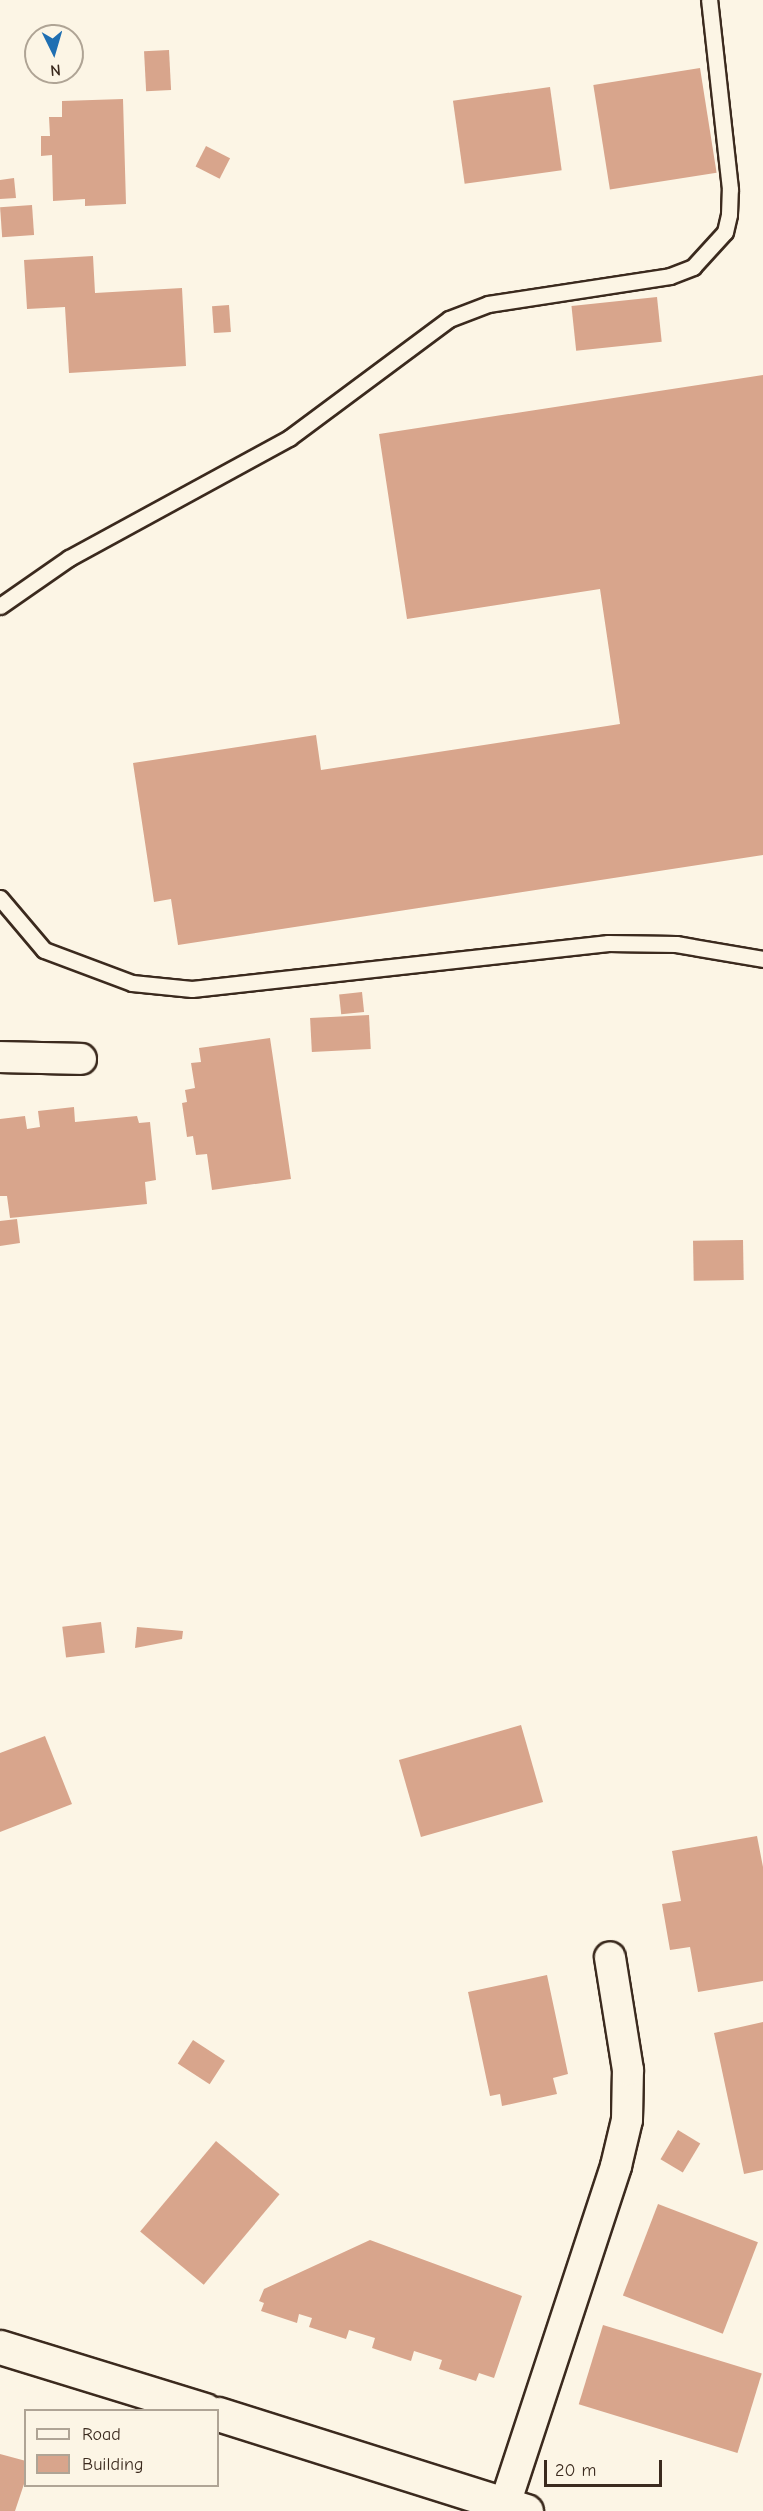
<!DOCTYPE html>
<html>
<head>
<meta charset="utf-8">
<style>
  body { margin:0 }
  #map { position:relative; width:763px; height:2511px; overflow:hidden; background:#fcf5e5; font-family:"Comic Neue",sans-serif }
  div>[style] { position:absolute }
  .building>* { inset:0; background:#d8a58c; transform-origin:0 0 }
  .roads { filter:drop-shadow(2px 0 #3b2a1e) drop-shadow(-2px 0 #3b2a1e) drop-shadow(0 2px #3b2a1e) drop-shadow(0 -2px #3b2a1e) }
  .service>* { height:15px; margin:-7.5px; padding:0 7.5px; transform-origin:7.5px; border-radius:7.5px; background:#fcf5e5 }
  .minor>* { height:30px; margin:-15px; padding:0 15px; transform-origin:15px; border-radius:15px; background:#fcf5e5 }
  .tertiary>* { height:33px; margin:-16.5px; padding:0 16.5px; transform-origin:16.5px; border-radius:16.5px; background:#fcf5e5 }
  span { translate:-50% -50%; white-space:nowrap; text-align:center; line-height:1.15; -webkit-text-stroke:4.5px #fcf5e5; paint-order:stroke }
  .legend { position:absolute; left:24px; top:2409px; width:195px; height:78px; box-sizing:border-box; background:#fcf5e5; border:2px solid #afa495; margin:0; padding:8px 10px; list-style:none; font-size:18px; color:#3b2a1e }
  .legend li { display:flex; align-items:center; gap:12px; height:30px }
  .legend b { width:30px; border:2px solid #afa495 }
  .north { position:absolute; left:24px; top:24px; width:60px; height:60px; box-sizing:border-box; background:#fcf5e5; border:2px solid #afa495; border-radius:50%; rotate:175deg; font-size:16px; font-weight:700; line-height:24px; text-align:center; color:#3b2a1e }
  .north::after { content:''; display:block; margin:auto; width:21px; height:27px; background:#1f6fb2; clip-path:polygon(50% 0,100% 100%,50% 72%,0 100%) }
  .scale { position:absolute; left:544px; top:2460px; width:118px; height:27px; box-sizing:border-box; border:3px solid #3b2a1e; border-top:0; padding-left:8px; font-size:18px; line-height:21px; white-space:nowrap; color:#3b2a1e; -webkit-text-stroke:4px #fcf5e5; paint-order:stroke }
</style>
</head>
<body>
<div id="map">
  <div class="building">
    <div style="left:169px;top:50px;width:40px;height:25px;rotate:87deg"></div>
    <div style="left:700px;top:68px;width:106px;height:108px;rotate:81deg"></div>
    <div style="left:550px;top:87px;width:84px;height:98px;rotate:82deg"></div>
    <div style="clip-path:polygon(123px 99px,126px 204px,85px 206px,85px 199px,53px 201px,52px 155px,41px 156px,41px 136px,50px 136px,49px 117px,62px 117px,62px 101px)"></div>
    <div style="left:206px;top:146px;width:27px;height:23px;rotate:27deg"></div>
    <div style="clip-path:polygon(14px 178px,16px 198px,0 199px,0 180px)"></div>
    <div style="left:32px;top:205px;width:30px;height:32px;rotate:86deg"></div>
    <div style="clip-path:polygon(93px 256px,95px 293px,182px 288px,186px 366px,69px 373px,65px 307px,27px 309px,24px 260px)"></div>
    <div style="left:657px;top:297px;width:45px;height:86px;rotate:84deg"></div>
    <div style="left:229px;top:305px;width:27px;height:17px;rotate:86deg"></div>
    <div style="clip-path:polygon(763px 375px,763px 855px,178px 945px,171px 899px,154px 902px,133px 763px,316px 735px,321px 770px,620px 724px,600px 589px,407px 619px,379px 434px)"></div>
    <div style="left:362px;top:992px;width:20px;height:23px;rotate:84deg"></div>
    <div style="left:369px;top:1015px;width:34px;height:59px;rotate:87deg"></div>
    <div style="clip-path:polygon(270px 1038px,291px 1179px,212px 1190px,207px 1154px,196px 1155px,193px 1136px,187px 1137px,182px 1103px,187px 1102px,185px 1090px,195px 1088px,191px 1063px,201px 1062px,199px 1048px)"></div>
    <div style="clip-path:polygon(74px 1107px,75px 1122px,137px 1116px,139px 1123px,150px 1122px,156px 1180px,145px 1182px,147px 1204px,10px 1218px,7px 1196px,0 1196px,0 1119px,25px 1116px,27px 1129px,40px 1127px,38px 1111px)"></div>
    <div style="clip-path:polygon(17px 1219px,20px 1243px,0 1246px,0 1221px)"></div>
    <div style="left:743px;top:1240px;width:40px;height:50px;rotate:89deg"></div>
    <div style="left:101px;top:1622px;width:31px;height:39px;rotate:83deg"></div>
    <div style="clip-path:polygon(137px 1627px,183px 1631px,182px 1639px,135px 1648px)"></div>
    <div style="left:521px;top:1725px;width:80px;height:127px;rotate:74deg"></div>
    <div style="clip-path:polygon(45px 1736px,72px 1804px,0 1832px,0 1753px)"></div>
    <div style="clip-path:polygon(757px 1836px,763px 1867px,763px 1981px,698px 1992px,690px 1947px,670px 1950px,662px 1904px,681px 1901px,672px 1851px)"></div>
    <div style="clip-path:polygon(547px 1975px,568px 2074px,553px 2078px,557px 2094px,502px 2106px,500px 2094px,490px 2096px,468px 1992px)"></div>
    <div style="clip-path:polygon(763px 2022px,763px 2170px,744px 2174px,714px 2033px)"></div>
    <div style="left:193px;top:2040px;width:38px;height:28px;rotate:33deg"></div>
    <div style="left:678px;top:2130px;width:26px;height:34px;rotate:31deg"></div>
    <div style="left:216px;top:2141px;width:83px;height:118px;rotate:40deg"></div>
    <div style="left:658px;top:2204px;width:107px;height:98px;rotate:21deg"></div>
    <div style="clip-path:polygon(370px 2240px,522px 2296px,494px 2378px,479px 2373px,476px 2381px,439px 2369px,442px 2360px,414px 2351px,411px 2361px,372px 2348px,375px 2338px,349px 2330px,346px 2339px,309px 2327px,312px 2318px,299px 2314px,297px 2323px,261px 2311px,264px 2303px,259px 2301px,264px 2289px)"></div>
    <div style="left:603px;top:2325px;width:166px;height:83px;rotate:17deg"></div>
    <div style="clip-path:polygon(0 2454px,26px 2461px,26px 2478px,15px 2511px,0 2511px)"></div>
  </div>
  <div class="roads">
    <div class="service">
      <div style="left:0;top:606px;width:84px;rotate:-34.8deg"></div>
      <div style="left:69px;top:558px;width:251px;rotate:-28.6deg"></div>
      <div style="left:289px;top:438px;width:199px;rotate:-36.6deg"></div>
      <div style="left:449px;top:319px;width:42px;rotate:-21deg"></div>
      <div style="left:488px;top:304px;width:184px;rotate:-8.7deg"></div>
      <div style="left:670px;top:276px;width:25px;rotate:-21deg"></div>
      <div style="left:693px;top:267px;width:47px;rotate:-47.6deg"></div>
      <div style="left:725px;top:232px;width:18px;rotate:-77deg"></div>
      <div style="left:729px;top:214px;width:25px;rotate:-88deg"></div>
      <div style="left:730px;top:189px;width:190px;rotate:-96.3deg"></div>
      <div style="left:0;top:898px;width:68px;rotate:49.8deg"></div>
      <div style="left:44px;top:950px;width:94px;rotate:20.6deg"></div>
      <div style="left:132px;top:983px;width:60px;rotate:5.7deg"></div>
      <div style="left:192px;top:989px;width:419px;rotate:-6.3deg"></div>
      <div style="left:608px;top:943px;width:68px;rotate:0.8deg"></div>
      <div style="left:676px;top:944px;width:88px;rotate:9.8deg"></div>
    </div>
    <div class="minor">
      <div style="left:0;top:1057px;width:81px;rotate:1.4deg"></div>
      <div style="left:505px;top:2504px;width:356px;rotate:-71.8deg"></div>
      <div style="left:616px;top:2166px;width:47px;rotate:-76.6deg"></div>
      <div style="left:627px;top:2120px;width:50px;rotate:-88.9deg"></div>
      <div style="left:628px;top:2070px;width:114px;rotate:-99.1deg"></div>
    </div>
    <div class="tertiary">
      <div style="left:0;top:2347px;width:214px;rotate:17.1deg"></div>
      <div style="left:218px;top:2414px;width:323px;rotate:17.5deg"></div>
    </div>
  </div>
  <ul class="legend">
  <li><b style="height:8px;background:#fcf5e5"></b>Road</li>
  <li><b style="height:16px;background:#d8a58c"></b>Building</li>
  </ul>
  <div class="north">N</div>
  <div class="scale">20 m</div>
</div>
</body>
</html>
